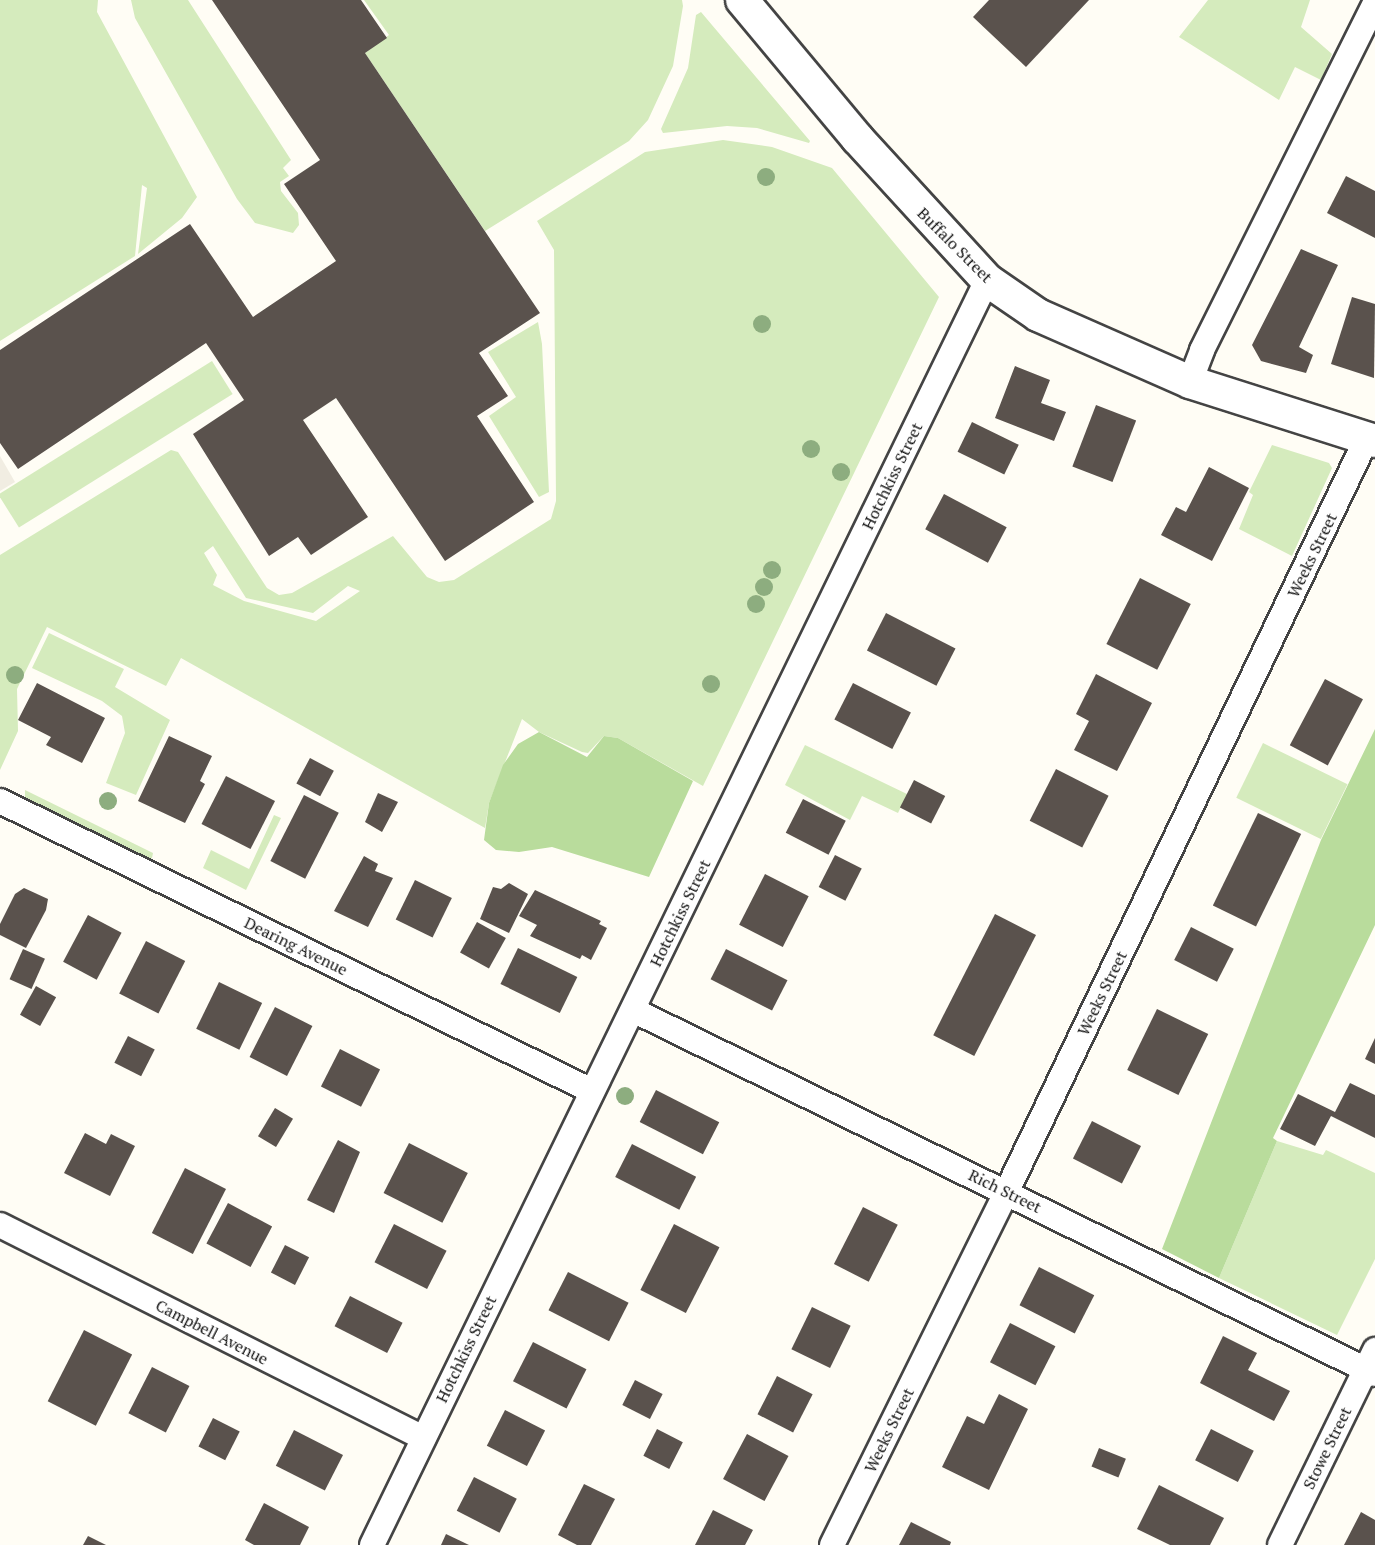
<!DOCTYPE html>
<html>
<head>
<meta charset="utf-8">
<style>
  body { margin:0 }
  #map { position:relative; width:1375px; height:1545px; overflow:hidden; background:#fffdf5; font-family:"PT Serif",serif }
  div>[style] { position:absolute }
  .green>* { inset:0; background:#d5ebbd; transform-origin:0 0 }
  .forest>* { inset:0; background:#b9dc9c }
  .plaza>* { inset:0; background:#f1ede2 }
  .building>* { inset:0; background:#5a524d; transform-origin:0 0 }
  .roads { filter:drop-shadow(2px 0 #444) drop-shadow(-2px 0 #444) drop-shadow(0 2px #444) drop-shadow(0 -2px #444) }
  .minor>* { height:24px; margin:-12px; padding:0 12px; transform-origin:12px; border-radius:12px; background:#fff }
  .tertiary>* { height:32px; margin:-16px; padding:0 16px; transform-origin:16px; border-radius:16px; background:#fff }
  .trees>* { width:18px; height:18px; margin:-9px; border-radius:50%; background:#8dad7f }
  span { translate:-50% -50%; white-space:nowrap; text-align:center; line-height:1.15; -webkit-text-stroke:6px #fff; paint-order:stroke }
  .street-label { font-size:16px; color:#111 }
</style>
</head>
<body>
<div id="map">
  <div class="green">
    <div style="clip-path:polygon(0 0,98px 0,97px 12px,197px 197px,182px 218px,138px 254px,147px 188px,142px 185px,135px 256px,0 341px)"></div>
    <div style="clip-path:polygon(131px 0,188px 0,291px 160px,283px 168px,289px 176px,280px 182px,281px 191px,298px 213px,299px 225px,293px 233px,255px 223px,237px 199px,135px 18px)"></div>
    <div style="clip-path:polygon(364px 0,682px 0,683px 6px,673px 66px,648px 120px,629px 141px,485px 231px,365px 53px,389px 35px)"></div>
    <div style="clip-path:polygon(1208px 0,1310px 0,1301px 27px,1332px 54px,1321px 80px,1295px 67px,1279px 100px,1179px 37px)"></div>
    <div style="clip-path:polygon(701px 12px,810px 141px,809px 143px,757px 128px,727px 126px,663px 133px,661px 129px,688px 68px,696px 15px)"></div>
    <div style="clip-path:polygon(evenodd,723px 140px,772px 147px,832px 168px,939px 297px,703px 786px,618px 738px,604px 736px,588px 753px,582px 752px,539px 732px,522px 719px,489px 803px,485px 828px,181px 658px,166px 686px,47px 627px,17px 689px,18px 731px,0 770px,0 555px,171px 450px,178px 452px,267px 588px,279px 595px,292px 593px,393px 536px,427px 577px,439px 582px,454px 580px,551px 519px,556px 501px,554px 250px,537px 221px,645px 152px,723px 140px,213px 546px,246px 598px,313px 613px,348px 586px,360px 591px,316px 621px,244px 601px,213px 585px,217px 575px,204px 553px,213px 546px)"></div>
    <div style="clip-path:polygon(538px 322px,542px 344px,549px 492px,539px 497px,489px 416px,516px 397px,488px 352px)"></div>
    <div style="left:212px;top:361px;width:39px;height:252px;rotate:58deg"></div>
    <div style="clip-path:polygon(1272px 445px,1329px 463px,1332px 468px,1292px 556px,1239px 529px,1253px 495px,1249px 492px)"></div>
    <div style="clip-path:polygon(49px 633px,124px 669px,115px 687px,170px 720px,136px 795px,106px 783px,125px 733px,122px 716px,102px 701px,32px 668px)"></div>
    <div style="left:1263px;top:743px;width:94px;height:61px;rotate:26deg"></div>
    <div style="clip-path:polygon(805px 745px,907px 794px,898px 813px,862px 796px,850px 820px,785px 785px)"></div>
    <div style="clip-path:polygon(25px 790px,153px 853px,152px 858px,148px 861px,25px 800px)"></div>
    <div style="clip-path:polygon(274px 815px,281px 818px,246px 890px,203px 868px,211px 850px,249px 869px)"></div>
    <div style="clip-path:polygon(1277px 1141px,1323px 1155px,1326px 1150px,1375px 1173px,1375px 1259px,1337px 1335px,1219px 1278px)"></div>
  </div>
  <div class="forest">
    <div style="clip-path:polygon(1375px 729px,1375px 925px,1273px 1138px,1277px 1141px,1219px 1278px,1162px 1249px,1321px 840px)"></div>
    <div style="clip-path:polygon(539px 732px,587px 757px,604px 736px,618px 738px,693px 781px,649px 877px,552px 847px,519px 852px,496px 850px,484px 840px,489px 803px,503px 765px,518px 744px)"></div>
  </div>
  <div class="plaza">
    <div style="clip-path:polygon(0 456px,15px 482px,0 491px)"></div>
  </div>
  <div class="building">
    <div style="clip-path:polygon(212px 0,361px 0,387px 38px,365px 53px,540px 313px,479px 353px,508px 396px,477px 416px,534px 502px,445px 561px,336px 398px,303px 420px,368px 517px,311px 555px,298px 537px,269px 556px,193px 434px,244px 400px,206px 343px,18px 469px,0 443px,0 350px,190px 224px,253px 317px,336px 261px,284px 184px,320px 160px)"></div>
    <div style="clip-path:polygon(989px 0,1089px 0,1026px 67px,973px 17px)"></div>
    <div style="clip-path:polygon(1346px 176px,1375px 191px,1375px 238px,1327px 213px)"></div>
    <div style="clip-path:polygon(1301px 249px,1338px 265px,1299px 347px,1313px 355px,1306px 373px,1261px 361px,1252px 345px)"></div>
    <div style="clip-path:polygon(1352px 297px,1375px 304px,1374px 378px,1331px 364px)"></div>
    <div style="clip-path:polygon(1015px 366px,1050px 380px,1041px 403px,1066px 412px,1054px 441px,995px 418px)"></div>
    <div style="left:1096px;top:405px;width:43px;height:66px;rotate:21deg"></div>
    <div style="left:972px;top:422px;width:52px;height:33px;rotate:26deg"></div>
    <div style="clip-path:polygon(1209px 467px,1249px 488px,1212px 561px,1161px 535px,1176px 507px,1186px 512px)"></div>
    <div style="left:944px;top:494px;width:71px;height:40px;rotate:28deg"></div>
    <div style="left:1140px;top:578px;width:57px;height:74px;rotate:27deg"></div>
    <div style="left:886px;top:613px;width:78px;height:42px;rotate:27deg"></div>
    <div style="clip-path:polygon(1096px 674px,1152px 703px,1117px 771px,1074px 750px,1089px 721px,1076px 714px)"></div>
    <div style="left:1325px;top:679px;width:43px;height:75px;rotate:28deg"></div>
    <div style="clip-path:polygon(37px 683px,105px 718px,82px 763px,46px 745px,51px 737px,18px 720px)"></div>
    <div style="left:853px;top:683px;width:65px;height:41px;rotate:27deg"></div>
    <div style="clip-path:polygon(169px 736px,212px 756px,200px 781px,205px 784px,185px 823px,138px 801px)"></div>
    <div style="left:310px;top:758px;width:27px;height:29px;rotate:28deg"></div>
    <div style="left:1056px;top:769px;width:59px;height:58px;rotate:27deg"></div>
    <div style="left:226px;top:776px;width:55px;height:54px;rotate:27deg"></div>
    <div style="left:914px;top:780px;width:35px;height:31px;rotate:27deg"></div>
    <div style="clip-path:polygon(378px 793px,398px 802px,382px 832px,365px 822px)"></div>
    <div style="left:304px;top:795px;width:39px;height:74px;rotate:27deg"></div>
    <div style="left:803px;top:799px;width:48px;height:38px;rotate:27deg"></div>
    <div style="left:1258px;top:813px;width:48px;height:103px;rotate:26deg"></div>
    <div style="left:835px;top:855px;width:30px;height:36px;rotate:27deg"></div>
    <div style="clip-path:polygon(364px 856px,378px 864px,375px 871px,393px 878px,368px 927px,334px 911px)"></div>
    <div style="left:765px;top:874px;width:49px;height:57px;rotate:27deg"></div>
    <div style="left:415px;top:880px;width:41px;height:44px;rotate:26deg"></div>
    <div style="clip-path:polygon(509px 883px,528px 894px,509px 933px,480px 919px,493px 887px,501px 889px)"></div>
    <div style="clip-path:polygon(24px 888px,48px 899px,46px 910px,26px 948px,0 935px,0 924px,15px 894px)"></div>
    <div style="clip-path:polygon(535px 890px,601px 921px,599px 924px,607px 928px,591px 960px,582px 955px,580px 959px,530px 936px,537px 925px,519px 916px)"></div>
    <div style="left:995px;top:914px;width:46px;height:136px;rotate:27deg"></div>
    <div style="left:88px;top:915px;width:38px;height:53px;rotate:28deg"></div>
    <div style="left:477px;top:922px;width:33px;height:35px;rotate:29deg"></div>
    <div style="left:1191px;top:927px;width:48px;height:37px;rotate:27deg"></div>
    <div style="left:146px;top:941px;width:44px;height:59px;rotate:27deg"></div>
    <div style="left:518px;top:948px;width:66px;height:40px;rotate:26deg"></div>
    <div style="left:23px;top:949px;width:24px;height:33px;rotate:24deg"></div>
    <div style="left:726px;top:949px;width:69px;height:34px;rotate:27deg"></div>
    <div style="left:219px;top:982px;width:48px;height:52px;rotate:26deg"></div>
    <div style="left:36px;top:986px;width:23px;height:33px;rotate:29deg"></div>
    <div style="left:275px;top:1007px;width:42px;height:56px;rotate:27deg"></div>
    <div style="left:1157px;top:1009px;width:57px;height:68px;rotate:26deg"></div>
    <div style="left:128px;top:1036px;width:30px;height:30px;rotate:27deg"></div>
    <div style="clip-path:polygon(1375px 1038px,1375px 1064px,1365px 1059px)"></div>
    <div style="left:340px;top:1049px;width:45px;height:42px;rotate:27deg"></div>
    <div style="clip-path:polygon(1350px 1083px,1375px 1095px,1375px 1138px,1331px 1116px,1315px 1146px,1280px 1129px,1298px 1094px,1335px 1112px)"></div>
    <div style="left:656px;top:1090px;width:71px;height:36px;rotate:27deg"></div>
    <div style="left:275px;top:1108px;width:21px;height:33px;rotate:31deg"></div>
    <div style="left:1092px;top:1121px;width:55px;height:42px;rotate:27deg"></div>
    <div style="clip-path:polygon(85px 1133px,106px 1144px,111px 1134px,135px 1146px,110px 1196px,64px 1173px)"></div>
    <div style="clip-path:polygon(338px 1140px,360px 1152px,334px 1213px,307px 1200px)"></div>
    <div style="left:409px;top:1143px;width:66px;height:56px;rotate:27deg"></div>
    <div style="left:632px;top:1144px;width:72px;height:37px;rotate:27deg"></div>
    <div style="left:185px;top:1168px;width:46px;height:73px;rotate:27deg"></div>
    <div style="left:228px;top:1203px;width:50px;height:46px;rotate:28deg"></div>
    <div style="left:863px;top:1207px;width:39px;height:64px;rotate:27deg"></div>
    <div style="left:394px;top:1224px;width:59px;height:43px;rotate:27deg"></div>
    <div style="left:674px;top:1224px;width:51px;height:74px;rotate:27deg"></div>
    <div style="left:285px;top:1245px;width:27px;height:31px;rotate:27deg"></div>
    <div style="left:1039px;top:1267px;width:62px;height:43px;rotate:27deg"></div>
    <div style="left:568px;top:1272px;width:68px;height:43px;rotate:27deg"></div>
    <div style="left:350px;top:1296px;width:59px;height:34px;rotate:27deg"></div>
    <div style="left:812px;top:1307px;width:43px;height:47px;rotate:26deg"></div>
    <div style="left:1010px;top:1323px;width:51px;height:44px;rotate:27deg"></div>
    <div style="left:84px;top:1330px;width:54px;height:80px;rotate:27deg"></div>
    <div style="clip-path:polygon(1223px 1336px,1257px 1353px,1248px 1370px,1290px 1391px,1274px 1421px,1200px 1383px)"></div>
    <div style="left:533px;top:1342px;width:60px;height:44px;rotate:27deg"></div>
    <div style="left:152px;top:1367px;width:42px;height:52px;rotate:27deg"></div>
    <div style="left:777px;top:1376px;width:40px;height:43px;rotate:27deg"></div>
    <div style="left:635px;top:1380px;width:31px;height:28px;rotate:27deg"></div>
    <div style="clip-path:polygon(999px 1394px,1028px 1409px,989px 1490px,942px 1467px,967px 1416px,984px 1424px)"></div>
    <div style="left:505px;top:1410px;width:45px;height:40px;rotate:27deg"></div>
    <div style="left:213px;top:1418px;width:30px;height:32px;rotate:27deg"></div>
    <div style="left:657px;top:1429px;width:29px;height:30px;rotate:27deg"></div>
    <div style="left:1211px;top:1429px;width:48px;height:35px;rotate:27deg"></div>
    <div style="left:294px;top:1430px;width:55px;height:40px;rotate:27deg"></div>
    <div style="left:747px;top:1434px;width:47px;height:51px;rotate:28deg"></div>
    <div style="left:1099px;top:1448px;width:29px;height:20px;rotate:22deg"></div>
    <div style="left:474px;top:1477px;width:48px;height:38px;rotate:27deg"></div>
    <div style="clip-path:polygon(584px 1484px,615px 1499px,591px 1545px,577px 1545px,558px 1535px)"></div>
    <div style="clip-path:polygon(1159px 1485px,1224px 1518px,1210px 1545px,1170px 1545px,1137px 1529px)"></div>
    <div style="clip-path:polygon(264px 1503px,309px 1527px,300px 1545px,254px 1545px,245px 1540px)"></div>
    <div style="clip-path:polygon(713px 1510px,753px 1530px,745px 1545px,695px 1545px)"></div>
    <div style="clip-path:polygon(1361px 1512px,1375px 1520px,1375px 1545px,1344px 1545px)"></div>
    <div style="clip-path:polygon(911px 1522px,951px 1542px,950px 1545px,899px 1545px)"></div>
    <div style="clip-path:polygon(446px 1534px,469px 1545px,441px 1545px)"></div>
    <div style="clip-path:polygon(88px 1536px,106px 1545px,83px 1545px)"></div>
  </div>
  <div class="roads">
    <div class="minor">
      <div style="left:1190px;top:382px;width:34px;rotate:-69deg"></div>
      <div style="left:1202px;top:350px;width:388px;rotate:-63.5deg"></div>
      <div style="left:0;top:801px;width:659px;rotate:26.1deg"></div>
      <div style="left:633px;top:1010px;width:826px;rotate:26.13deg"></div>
      <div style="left:0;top:1225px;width:474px;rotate:26.7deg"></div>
      <div style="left:372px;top:1545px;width:1407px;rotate:-64.07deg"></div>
      <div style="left:832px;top:1545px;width:395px;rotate:-63.7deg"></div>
      <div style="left:1007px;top:1191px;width:835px;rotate:-64.45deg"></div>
      <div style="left:1280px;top:1545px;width:217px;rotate:-64deg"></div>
    </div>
    <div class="tertiary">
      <div style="left:742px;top:0;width:180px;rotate:50.2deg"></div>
      <div style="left:857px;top:138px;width:193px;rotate:47.5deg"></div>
      <div style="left:987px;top:280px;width:62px;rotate:34.5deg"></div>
      <div style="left:1038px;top:315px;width:166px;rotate:23.8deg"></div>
      <div style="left:1190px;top:382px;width:194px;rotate:17.7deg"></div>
    </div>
  </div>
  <div class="trees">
    <div style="left:766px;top:177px"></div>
    <div style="left:762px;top:324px"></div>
    <div style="left:811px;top:449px"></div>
    <div style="left:841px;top:472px"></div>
    <div style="left:772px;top:570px"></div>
    <div style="left:764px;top:587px"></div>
    <div style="left:756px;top:604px"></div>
    <div style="left:15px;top:675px"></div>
    <div style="left:711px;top:684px"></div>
    <div style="left:108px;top:801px"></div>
    <div style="left:625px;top:1096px"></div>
  </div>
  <div class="street-label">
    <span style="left:955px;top:245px;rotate:45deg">Buffalo Street</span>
    <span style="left:892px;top:476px;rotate:-64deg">Hotchkiss Street</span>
    <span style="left:1312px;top:555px;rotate:-64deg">Weeks Street</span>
    <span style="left:680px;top:913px;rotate:-64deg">Hotchkiss Street</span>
    <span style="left:296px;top:946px;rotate:26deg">Dearing Avenue</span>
    <span style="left:1102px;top:993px;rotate:-64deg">Weeks Street</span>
    <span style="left:1005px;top:1191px;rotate:26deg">Rich Street</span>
    <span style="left:212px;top:1332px;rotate:27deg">Campbell Avenue</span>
    <span style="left:466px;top:1349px;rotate:-64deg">Hotchkiss Street</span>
    <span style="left:889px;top:1430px;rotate:-64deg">Weeks Street</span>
    <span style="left:1327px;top:1448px;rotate:-64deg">Stowe Street</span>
  </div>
</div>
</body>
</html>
